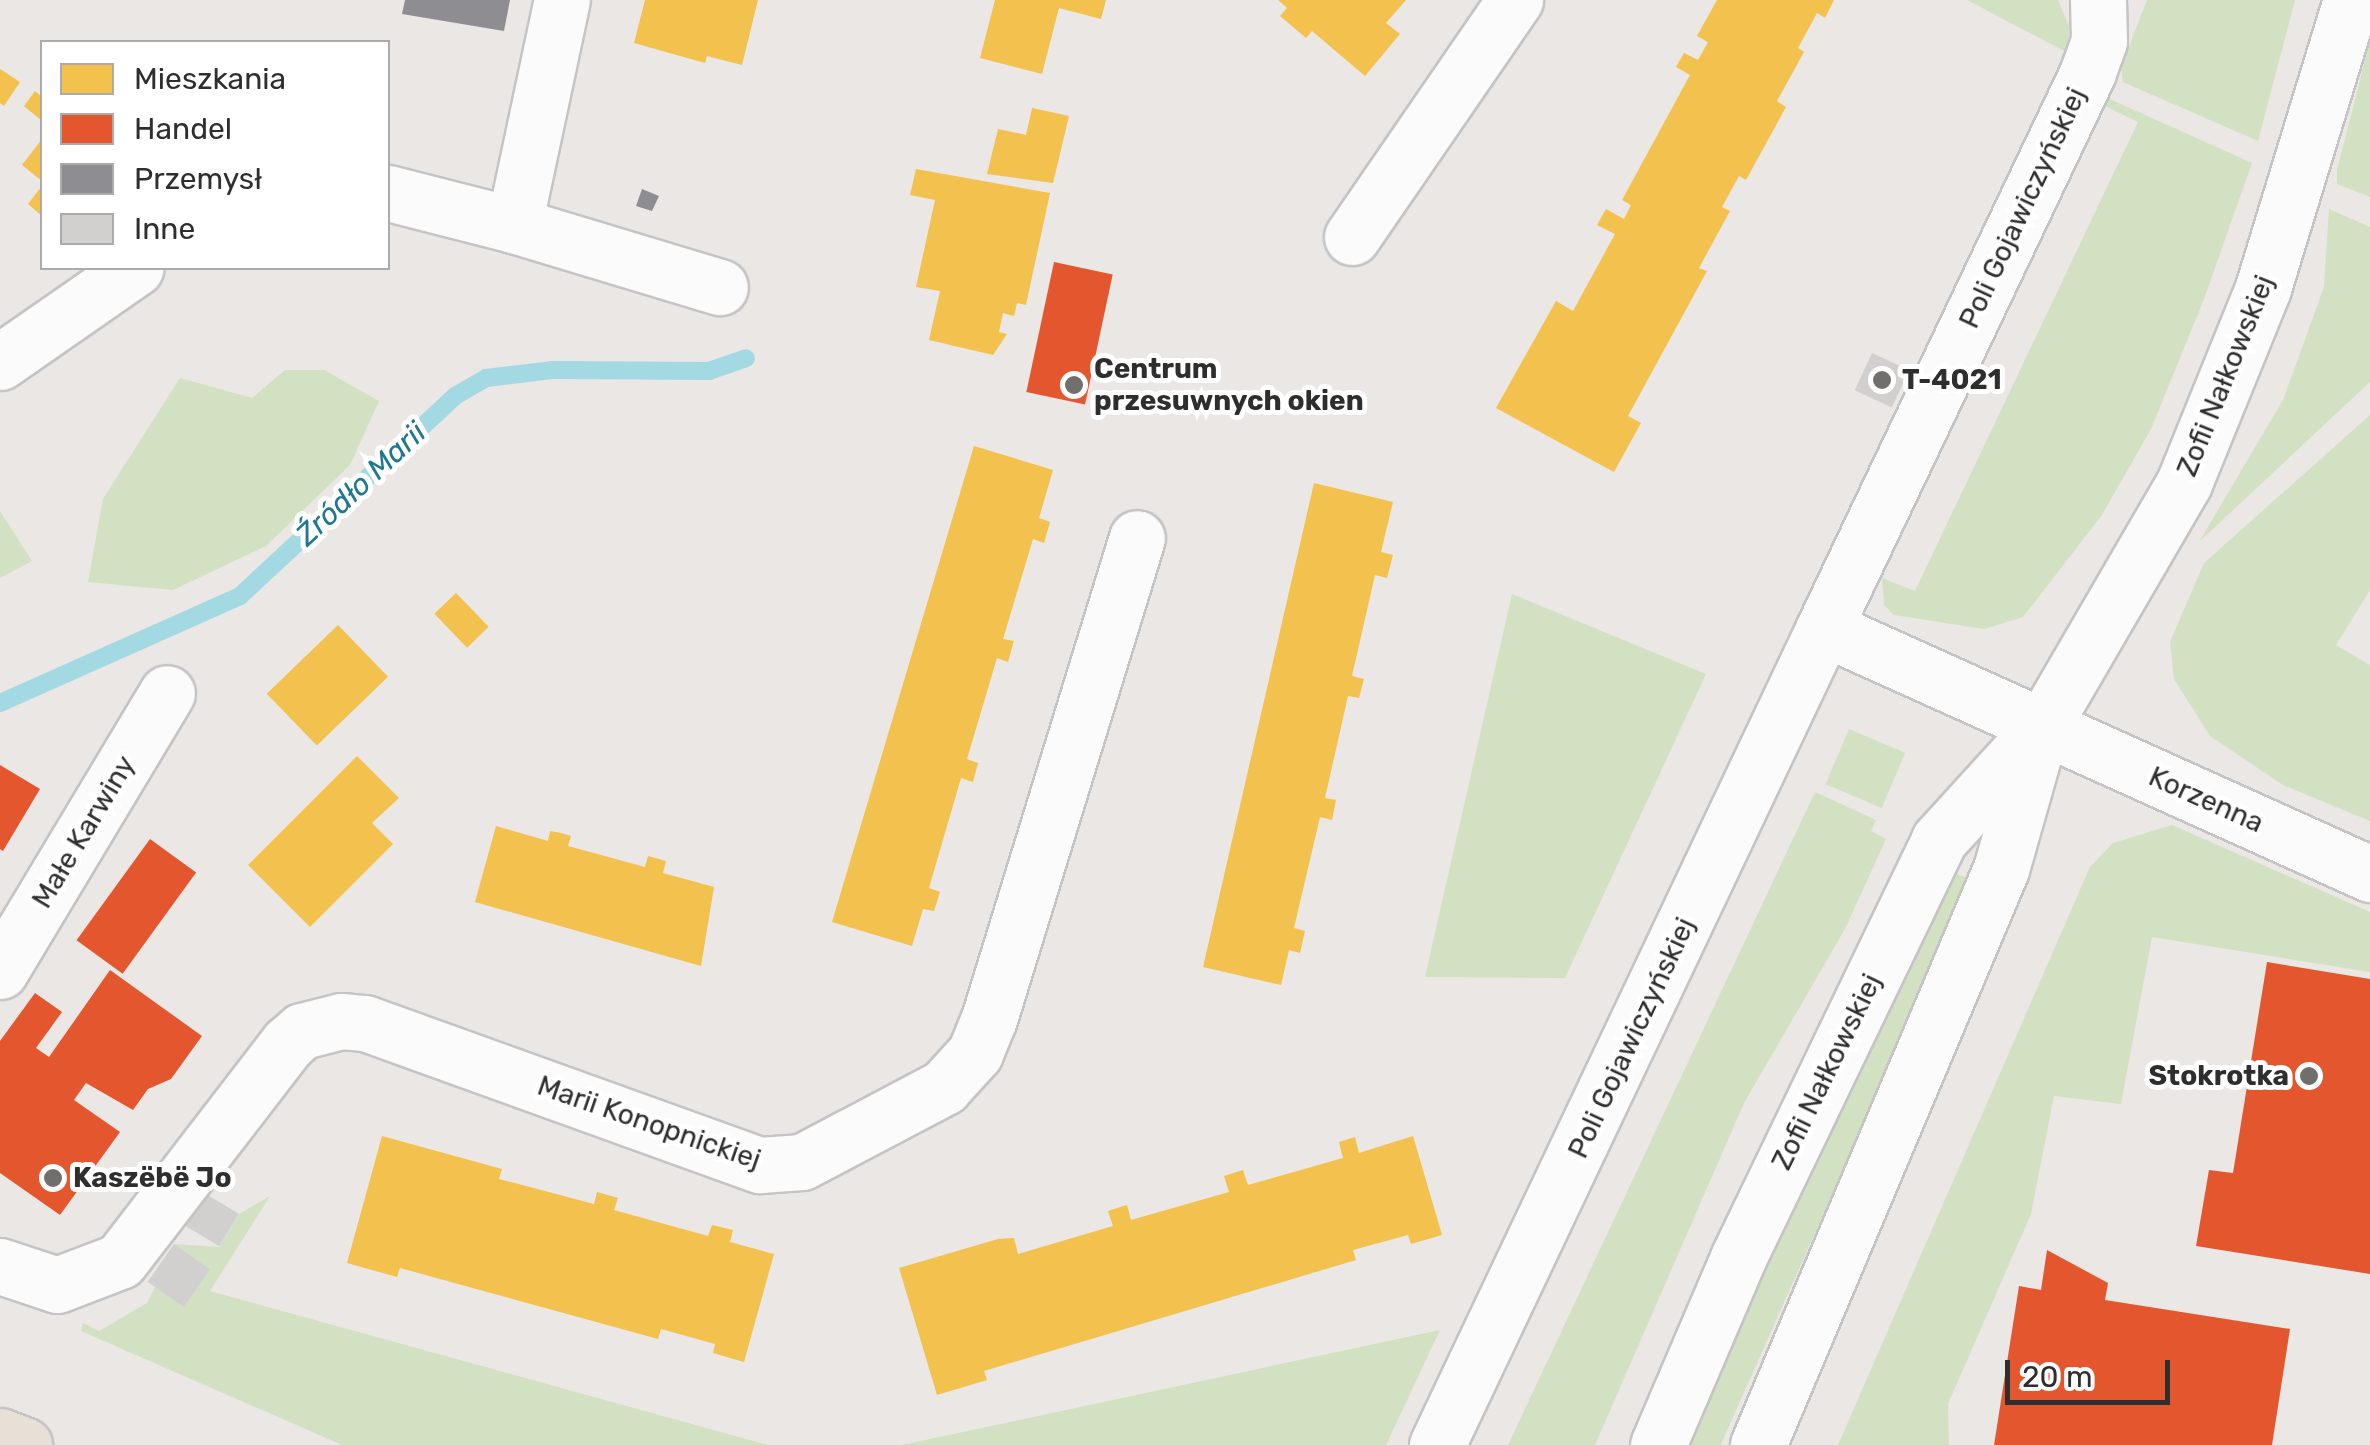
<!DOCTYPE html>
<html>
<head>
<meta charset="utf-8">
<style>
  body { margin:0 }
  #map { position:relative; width:2370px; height:1445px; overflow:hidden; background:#eae7e5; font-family:Rubik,sans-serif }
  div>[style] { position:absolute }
  .green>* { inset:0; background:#d2e1c2; transform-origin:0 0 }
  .homes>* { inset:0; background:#f2c14e; transform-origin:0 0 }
  .shops>* { inset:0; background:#e4572e; transform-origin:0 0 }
  .industry>* { inset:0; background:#8d8d92 }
  .stream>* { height:18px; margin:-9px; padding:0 9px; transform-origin:9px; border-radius:9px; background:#a2d9e2 }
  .building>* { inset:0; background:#d2d0ce; transform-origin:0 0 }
  .roads { filter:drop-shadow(2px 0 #c5c4c5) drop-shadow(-2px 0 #c5c4c5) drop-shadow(0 2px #c5c4c5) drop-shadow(0 -2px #c5c4c5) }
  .minor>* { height:55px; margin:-27.5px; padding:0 27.5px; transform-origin:27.5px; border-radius:27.5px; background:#fcfbfb }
  .major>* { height:55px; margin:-27.5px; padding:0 27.5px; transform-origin:27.5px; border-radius:27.5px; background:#e6e0d7 }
  .dots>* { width:28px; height:28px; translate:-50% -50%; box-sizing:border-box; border:5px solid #fff; border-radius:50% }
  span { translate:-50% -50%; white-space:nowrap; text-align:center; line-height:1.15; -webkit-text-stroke:10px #fff; paint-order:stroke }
  .street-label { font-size:28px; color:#2e2e2e }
  .poi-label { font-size:28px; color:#2e2e2e; font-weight:700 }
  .left { translate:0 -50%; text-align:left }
  .right { translate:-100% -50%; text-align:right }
  .water-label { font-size:30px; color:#1f7790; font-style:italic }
  .legend { position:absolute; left:40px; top:40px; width:350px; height:230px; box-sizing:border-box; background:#fff; border:2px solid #ababab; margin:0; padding:12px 18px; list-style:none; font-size:30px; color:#2e2e2e }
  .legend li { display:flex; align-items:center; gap:20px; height:50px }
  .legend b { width:50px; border:2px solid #ababab }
  .scale { position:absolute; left:2005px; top:1360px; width:165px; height:45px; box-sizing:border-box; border:5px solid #2e2e2e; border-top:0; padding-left:12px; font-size:30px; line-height:35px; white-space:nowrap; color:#2e2e2e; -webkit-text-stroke:8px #fff; paint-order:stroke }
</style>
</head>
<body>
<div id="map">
  <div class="green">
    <div style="clip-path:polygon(1967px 0,2058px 0,2069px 26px,2068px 53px)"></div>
    <div style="clip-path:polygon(2147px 0,2295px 0,2258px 141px,2123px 82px,2121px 67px)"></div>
    <div style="clip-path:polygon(2370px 41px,2370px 197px,2337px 184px,2337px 170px)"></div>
    <div style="clip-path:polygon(2103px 96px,2252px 163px,2204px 299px,2151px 429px,2102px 515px,2023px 617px,1984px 629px,1894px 615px,1884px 605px,1882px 578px,1915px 591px,2138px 122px,2099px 103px)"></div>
    <div style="clip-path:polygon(2329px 209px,2370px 227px,2370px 382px,2199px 542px,2283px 400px,2324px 287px)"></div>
    <div style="clip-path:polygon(285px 370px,324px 370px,379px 401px,350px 465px,266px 546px,173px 590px,88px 582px,103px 499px,180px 378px,252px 398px)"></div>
    <div style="clip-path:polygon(2370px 415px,2370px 590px,2336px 645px,2370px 665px,2370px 821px,2283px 785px,2210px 736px,2174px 679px,2170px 642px,2204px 563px)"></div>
    <div style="clip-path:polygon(0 511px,32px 561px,0 578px)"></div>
    <div style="clip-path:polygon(1512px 594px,1706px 674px,1565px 978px,1425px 977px)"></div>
    <div style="left:1849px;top:729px;width:61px;height:60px;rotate:23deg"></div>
    <div style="clip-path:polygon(1815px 792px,1876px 820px,1871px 831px,1886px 839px,1845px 929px,1744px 1103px,1595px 1445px,1508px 1445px)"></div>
    <div style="clip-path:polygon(2172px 825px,2370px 912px,2370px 972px,2152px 937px,2121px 1104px,2054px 1096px,2031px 1214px,1948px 1404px,1949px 1445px,1838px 1445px,2090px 867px,2113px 843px)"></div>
    <div style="left:1939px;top:866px;width:36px;height:630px;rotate:24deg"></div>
    <div style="clip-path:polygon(270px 1196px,210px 1291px,768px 1445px,342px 1445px,81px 1331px,83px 1323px,99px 1331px,147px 1303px,155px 1287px,184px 1306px,209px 1269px,174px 1244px,219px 1247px,239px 1214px)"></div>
    <div style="clip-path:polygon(1440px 1330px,1386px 1445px,902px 1445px,963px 1432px)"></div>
  </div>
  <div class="homes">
    <div style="clip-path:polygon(645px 0,758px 0,742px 65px,707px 56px,705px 63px,634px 43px)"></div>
    <div style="clip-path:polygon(995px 0,1106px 0,1101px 19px,1059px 8px,1042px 74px,980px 58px)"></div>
    <div style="clip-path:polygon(1278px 0,1406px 0,1386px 23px,1400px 34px,1365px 76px,1312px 31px,1306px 38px,1280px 16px,1287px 8px)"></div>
    <div style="clip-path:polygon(1717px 0,1834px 0,1825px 18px,1817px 13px,1798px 48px,1804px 52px,1777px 101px,1786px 107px,1746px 180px,1739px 176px,1722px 207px,1730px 211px,1699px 268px,1707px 271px,1628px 416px,1641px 423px,1614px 472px,1496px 408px,1556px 301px,1573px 311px,1615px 234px,1597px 225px,1606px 209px,1624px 219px,1631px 205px,1622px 200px,1690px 75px,1676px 67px,1684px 53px,1698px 60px,1708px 42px,1697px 36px)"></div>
    <div style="clip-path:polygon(0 69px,20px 82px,4px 106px,0 103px)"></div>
    <div style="clip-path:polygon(35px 91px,42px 97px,42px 121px,24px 106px)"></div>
    <div style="clip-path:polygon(1032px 108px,1069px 116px,1053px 183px,987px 174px,998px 129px,1026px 135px)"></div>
    <div style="clip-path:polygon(42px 139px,42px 181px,22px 165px)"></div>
    <div style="clip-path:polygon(916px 169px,1050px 193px,1026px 305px,1017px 303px,1014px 316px,1003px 313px,999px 332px,1007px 334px,993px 355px,929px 340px,940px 291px,916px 287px,935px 200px,910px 195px)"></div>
    <div style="clip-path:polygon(42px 186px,42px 216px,28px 204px)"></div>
    <div style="clip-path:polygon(974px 446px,1053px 470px,1039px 518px,1050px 522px,1044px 543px,1033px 539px,1003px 639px,1014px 641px,1011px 651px,1008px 662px,997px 658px,967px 759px,978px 763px,973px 782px,961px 778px,929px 888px,940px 892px,934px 911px,923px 909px,912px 946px,832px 922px)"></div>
    <div style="clip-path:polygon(1314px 483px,1393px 502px,1381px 552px,1393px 555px,1387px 578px,1375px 575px,1352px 676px,1364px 679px,1359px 698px,1348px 696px,1325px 798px,1336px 800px,1332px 820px,1320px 817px,1294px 928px,1305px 931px,1300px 953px,1289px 950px,1281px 985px,1203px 967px)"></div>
    <div style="left:456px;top:593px;width:47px;height:30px;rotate:46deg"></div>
    <div style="left:338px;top:625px;width:72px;height:99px;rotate:46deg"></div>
    <div style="clip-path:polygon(357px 756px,399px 798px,372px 823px,393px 844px,310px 927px,248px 865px)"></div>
    <div style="clip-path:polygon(496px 826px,548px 841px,550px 831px,561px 833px,571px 836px,568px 846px,645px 867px,648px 856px,666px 861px,663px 873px,714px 887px,701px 966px,475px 902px)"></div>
    <div style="clip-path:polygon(382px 1136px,502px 1169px,499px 1179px,594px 1204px,597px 1192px,618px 1198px,614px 1210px,708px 1236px,712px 1225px,733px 1230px,730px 1242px,774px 1254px,744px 1362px,713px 1353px,715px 1344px,661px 1329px,658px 1339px,400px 1268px,397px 1277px,347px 1263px)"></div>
    <div style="clip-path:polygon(1413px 1136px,1442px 1235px,1411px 1244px,1408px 1235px,1353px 1250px,1356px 1260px,984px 1371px,987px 1380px,937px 1395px,899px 1268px,998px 1239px,1014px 1238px,1018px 1254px,1113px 1226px,1108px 1211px,1117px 1208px,1127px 1205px,1131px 1220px,1229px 1192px,1224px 1176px,1243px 1170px,1248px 1185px,1343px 1158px,1339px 1142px,1355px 1137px,1359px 1153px)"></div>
  </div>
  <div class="shops">
    <div style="left:1054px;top:262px;width:60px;height:133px;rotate:12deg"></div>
    <div style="clip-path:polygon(0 765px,40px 789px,3px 851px,0 849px)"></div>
    <div style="left:150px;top:839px;width:57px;height:125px;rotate:36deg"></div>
    <div style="clip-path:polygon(2267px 962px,2370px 979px,2370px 1274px,2196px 1246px,2209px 1170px,2233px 1173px)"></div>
    <div style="clip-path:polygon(110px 970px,202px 1036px,171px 1079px,148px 1089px,133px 1110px,86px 1083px,74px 1100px,120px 1132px,60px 1215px,0 1173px,0 1041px,35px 993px,62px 1012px,36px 1048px,49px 1057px)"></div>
    <div style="clip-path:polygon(2047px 1250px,2108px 1283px,2105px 1300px,2290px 1329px,2272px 1445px,1994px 1445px,2019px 1286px,2041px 1290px)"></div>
  </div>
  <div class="industry">
    <div style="clip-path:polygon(405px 0,510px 0,504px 31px,402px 14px)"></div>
    <div style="clip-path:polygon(642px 189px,659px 196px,652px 211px,636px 206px)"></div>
  </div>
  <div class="stream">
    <div style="left:0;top:703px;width:263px;rotate:-24deg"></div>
    <div style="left:240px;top:596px;width:294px;rotate:-42.9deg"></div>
    <div style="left:455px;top:396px;width:36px;rotate:-30deg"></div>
    <div style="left:486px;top:378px;width:66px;rotate:-6.9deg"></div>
    <div style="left:552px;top:370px;width:157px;rotate:0.4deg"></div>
    <div style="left:709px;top:371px;width:39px;rotate:-19deg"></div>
  </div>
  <div class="building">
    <div style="left:1872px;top:353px;width:41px;height:41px;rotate:25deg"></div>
    <div style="left:201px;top:1191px;width:44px;height:38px;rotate:31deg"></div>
    <div style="left:174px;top:1244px;width:44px;height:46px;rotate:35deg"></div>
  </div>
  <div class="roads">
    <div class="minor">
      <div style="left:2098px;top:0;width:41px;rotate:88.6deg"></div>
      <div style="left:2099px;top:41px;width:33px;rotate:110deg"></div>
      <div style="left:2088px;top:72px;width:615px;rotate:115.4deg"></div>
      <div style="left:1824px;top:628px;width:599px;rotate:24.25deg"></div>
      <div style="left:388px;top:193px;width:130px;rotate:14.3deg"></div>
      <div style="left:514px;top:225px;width:230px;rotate:-78deg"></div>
      <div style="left:514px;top:225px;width:215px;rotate:16.8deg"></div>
      <div style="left:1352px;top:237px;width:288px;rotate:-55.5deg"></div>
      <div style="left:0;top:362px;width:165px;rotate:-34.8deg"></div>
      <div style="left:0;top:971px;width:324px;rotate:-59deg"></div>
      <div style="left:0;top:1266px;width:60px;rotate:18.4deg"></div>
      <div style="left:57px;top:1285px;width:67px;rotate:-20.9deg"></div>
      <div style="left:120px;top:1261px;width:275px;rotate:-52.4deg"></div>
      <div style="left:288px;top:1043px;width:18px;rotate:-41deg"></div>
      <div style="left:302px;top:1031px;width:40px;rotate:-14.4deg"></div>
      <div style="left:341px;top:1021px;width:24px;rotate:5deg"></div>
      <div style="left:365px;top:1023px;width:420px;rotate:19.8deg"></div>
      <div style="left:760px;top:1165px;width:42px;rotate:-4.1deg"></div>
      <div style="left:802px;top:1162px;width:161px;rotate:-27.8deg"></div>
      <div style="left:944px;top:1087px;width:46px;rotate:-47.6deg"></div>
      <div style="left:975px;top:1053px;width:37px;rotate:-68deg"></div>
      <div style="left:989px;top:1019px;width:503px;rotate:-72.9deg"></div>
      <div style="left:1437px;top:1445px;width:904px;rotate:-64.65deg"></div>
      <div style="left:1658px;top:1445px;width:203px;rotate:-66.8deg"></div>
      <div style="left:1738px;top:1258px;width:464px;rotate:-64.3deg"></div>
      <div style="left:1939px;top:840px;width:153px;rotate:-47.7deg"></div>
      <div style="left:2042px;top:727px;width:282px;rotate:-59.8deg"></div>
      <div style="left:2184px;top:483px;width:210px;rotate:-67.9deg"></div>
      <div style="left:2263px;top:288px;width:301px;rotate:-73deg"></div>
      <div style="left:1758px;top:1445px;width:625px;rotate:-67.13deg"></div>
      <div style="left:2001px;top:869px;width:135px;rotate:-74.1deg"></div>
    </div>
    <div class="major">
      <div style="left:0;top:1436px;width:26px;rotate:21deg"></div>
    </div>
  </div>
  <div class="dots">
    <div style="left:1882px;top:380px;background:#706f6e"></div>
    <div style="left:1074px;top:385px;background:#706f6e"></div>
    <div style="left:2309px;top:1076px;background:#706f6e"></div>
    <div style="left:53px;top:1178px;background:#706f6e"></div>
  </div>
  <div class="street-label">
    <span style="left:2023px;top:208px;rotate:-65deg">Poli Gojawiczyńskiej</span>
    <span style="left:2226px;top:376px;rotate:-68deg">Zofii Nałkowskiej</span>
    <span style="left:2206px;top:800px;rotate:24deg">Korzenna</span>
    <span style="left:84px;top:832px;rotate:-59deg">Małe Karwiny</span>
    <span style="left:1632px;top:1038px;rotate:-65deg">Poli Gojawiczyńskiej</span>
    <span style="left:1827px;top:1072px;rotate:-64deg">Zofii Nałkowskiej</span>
    <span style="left:649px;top:1123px;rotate:19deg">Marii Konopnickiej</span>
  </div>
  <div class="poi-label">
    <span class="left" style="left:1094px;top:385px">Centrum<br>przesuwnych okien</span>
    <span class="left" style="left:1902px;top:380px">T-4021</span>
    <span class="right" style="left:2289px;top:1076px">Stokrotka</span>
    <span class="left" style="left:73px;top:1178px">Kaszëbë Jo</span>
  </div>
  <div class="water-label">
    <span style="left:361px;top:484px;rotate:-43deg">Źródło Marii</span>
  </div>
  <ul class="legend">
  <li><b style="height:28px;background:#f2c14e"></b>Mieszkania</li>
  <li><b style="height:28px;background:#e4572e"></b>Handel</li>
  <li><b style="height:28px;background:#8d8d92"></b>Przemysł</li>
  <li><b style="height:28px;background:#d2d0ce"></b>Inne</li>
  </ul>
  <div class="scale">20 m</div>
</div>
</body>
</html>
